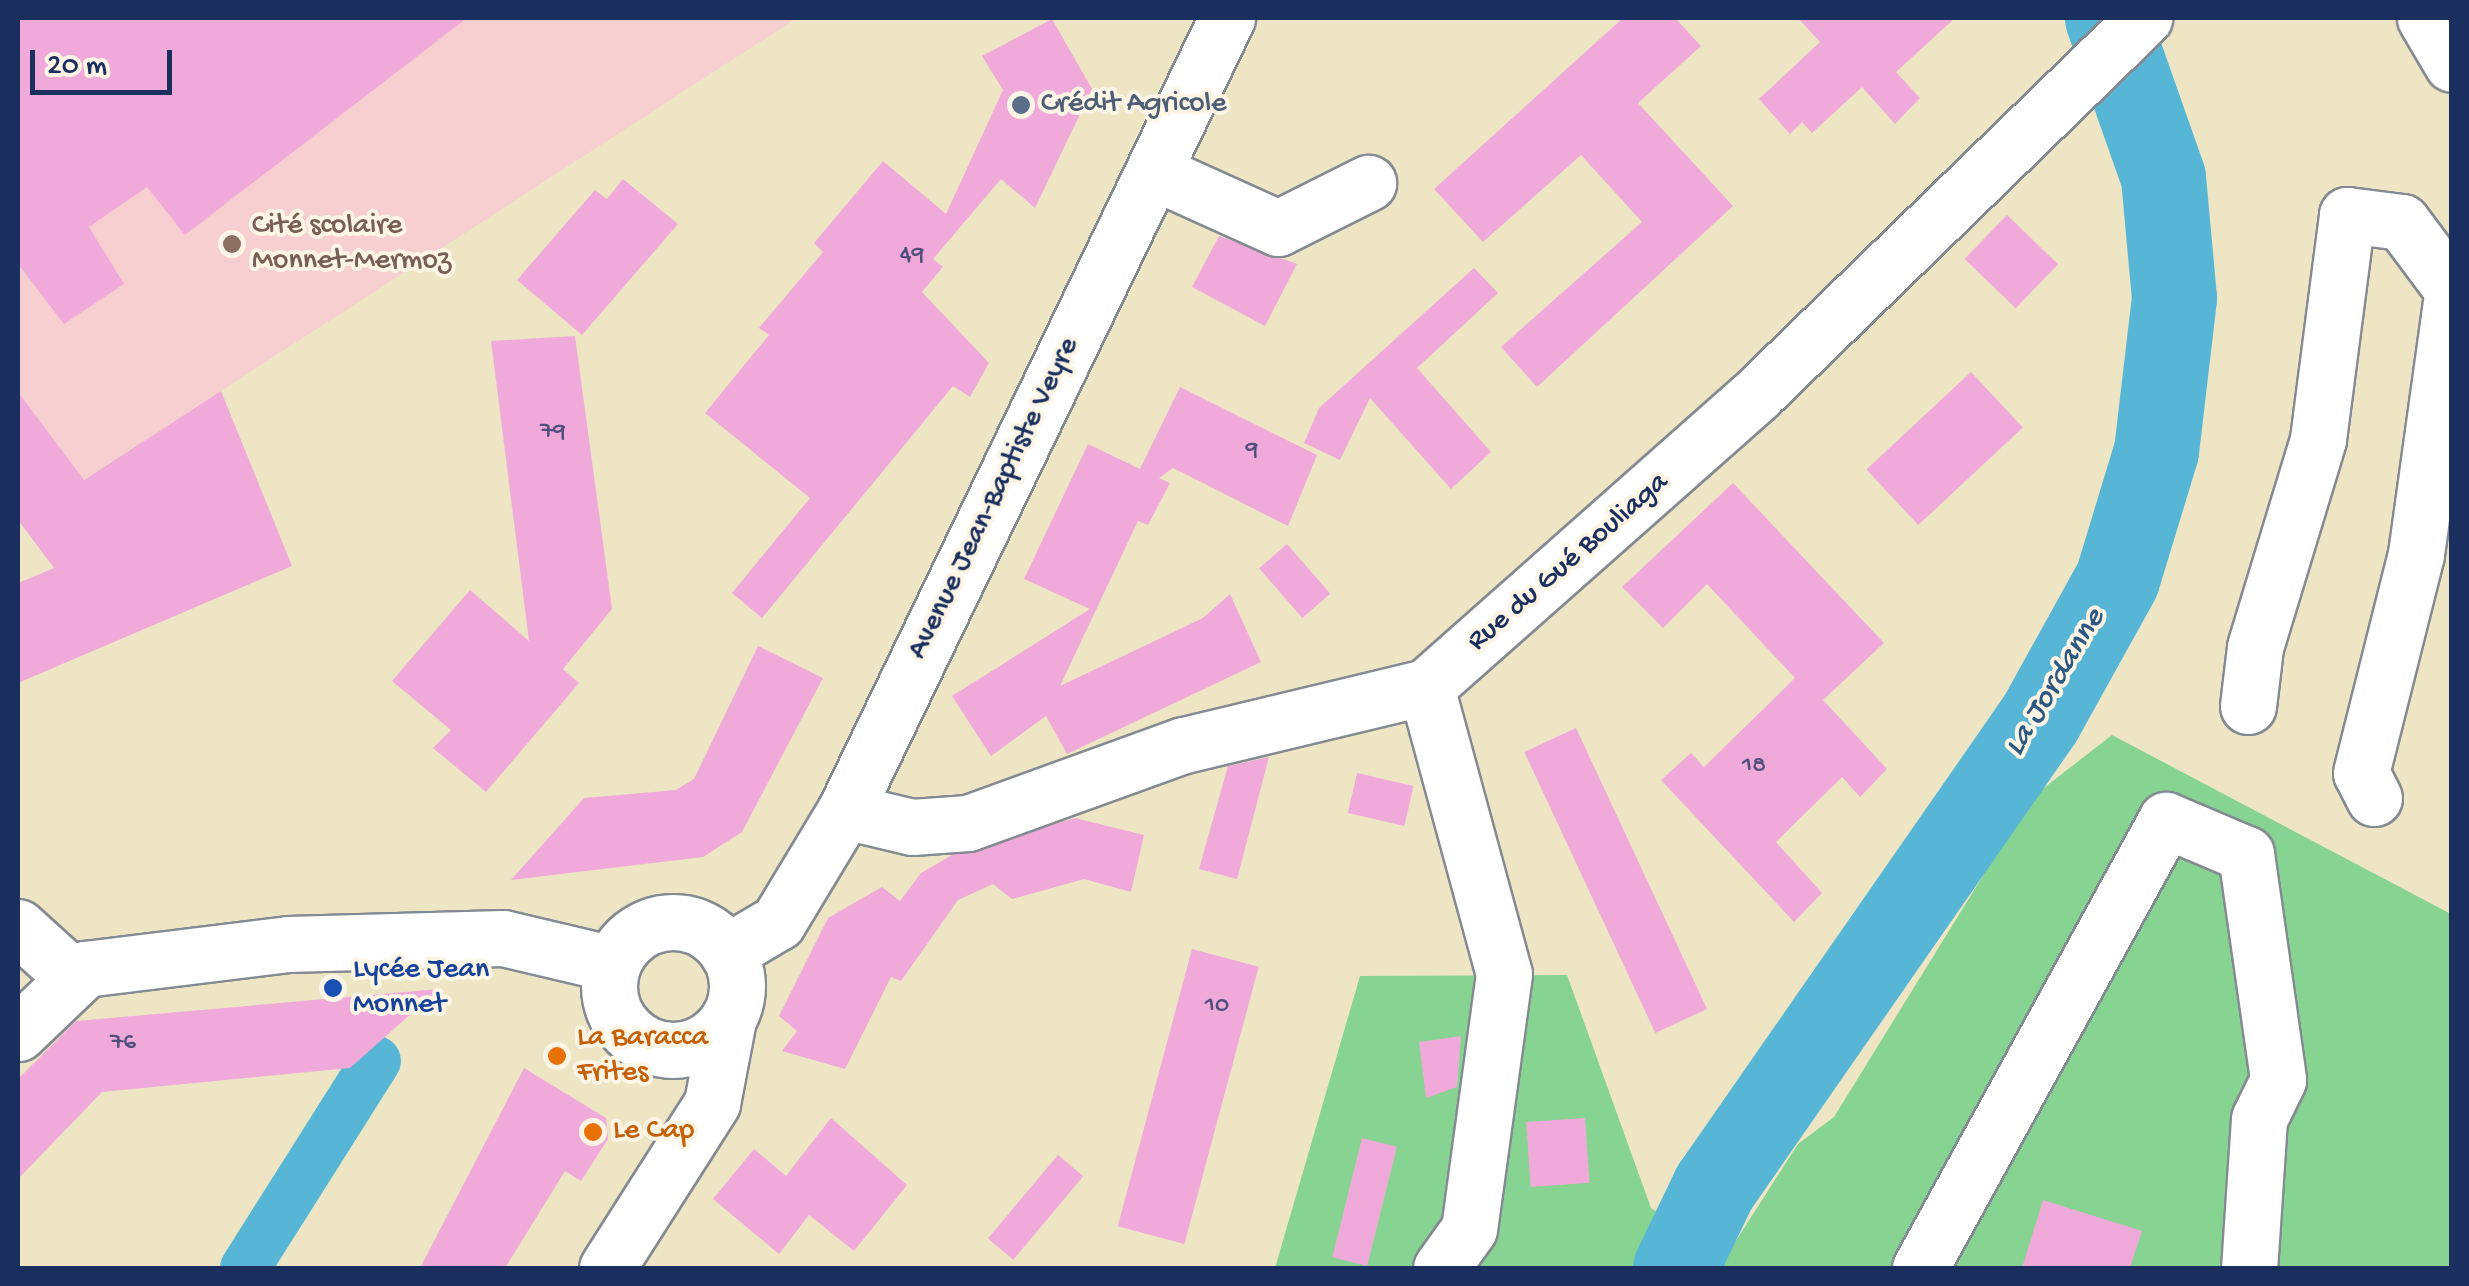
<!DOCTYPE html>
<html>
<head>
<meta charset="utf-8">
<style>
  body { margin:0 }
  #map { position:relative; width:2469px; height:1286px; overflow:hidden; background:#ede5c4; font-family:"Gochi Hand",sans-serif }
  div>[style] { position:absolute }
  .built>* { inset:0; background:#f7cfd1 }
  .green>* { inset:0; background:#87d391 }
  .canal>* { height:50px; margin:-25px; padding:0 25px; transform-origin:25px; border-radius:25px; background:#57b6d5 }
  .river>* { height:85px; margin:-42.5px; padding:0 42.5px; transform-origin:42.5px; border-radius:42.5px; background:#57b6d5 }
  .building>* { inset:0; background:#f0aada; transform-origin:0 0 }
  .roads { filter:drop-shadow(2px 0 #848a91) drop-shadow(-2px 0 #848a91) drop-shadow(0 2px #848a91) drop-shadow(0 -2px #848a91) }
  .minor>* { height:55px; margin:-27.5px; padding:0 27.5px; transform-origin:27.5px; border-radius:27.5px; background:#fff }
  .major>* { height:55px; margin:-27.5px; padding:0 27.5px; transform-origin:27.5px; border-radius:27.5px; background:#fff }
  .major>.ring { margin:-27.5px; padding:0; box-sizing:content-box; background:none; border:55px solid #fff; border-radius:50% }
  .dots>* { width:28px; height:28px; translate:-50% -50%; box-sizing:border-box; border:5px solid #fcf5e5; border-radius:50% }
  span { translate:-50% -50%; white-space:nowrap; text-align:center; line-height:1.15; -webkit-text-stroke:8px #fcf5e5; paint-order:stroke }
  .number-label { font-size:25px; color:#504e7d }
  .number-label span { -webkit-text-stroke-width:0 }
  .service-label { font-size:30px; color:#4e5e75 }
  .left { translate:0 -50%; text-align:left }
  .education-label { font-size:30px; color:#785e54 }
  .street-label { font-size:30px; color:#1b2f5e }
  .transit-label { font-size:30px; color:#164399 }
  .food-label { font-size:30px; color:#c56008 }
  .water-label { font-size:32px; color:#2d5882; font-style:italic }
  .frame { position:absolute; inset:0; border:20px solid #1b2f5e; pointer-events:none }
  .scale { position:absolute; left:30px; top:50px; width:142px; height:45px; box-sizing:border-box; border:5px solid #1b2f5e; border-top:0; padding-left:12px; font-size:30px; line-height:35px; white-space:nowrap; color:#1b2f5e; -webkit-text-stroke:8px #fcf5e5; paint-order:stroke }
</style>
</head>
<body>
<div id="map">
  <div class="built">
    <div style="clip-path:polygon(18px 18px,797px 18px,71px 488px,33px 442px,18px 454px)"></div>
  </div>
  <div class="green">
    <div style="clip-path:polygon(2112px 735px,2451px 914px,2451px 1268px,1275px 1268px,1360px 976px,1567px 975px,1651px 1208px,1725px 1258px,1798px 1144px,1834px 1117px,2031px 798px)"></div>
  </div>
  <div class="canal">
    <div style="left:245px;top:1268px;width:245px;rotate:-57.7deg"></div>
  </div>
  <div class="river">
    <div style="left:1675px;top:1268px;width:90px;rotate:-64.3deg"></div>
    <div style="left:1714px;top:1187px;width:571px;rotate:-55.2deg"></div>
    <div style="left:2040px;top:718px;width:159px;rotate:-61deg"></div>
    <div style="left:2117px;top:579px;width:134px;rotate:-73.1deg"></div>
    <div style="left:2156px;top:451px;width:154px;rotate:-83.3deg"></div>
    <div style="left:2174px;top:298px;width:121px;rotate:-95.2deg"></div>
    <div style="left:2163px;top:177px;width:169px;rotate:-109.4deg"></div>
  </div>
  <div class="building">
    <div style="clip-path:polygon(18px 18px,467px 18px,185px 235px,147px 187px,89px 227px,124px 284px,64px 324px,18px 264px)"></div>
    <div style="clip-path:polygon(1623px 18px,1675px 18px,1701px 46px,1638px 103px,1733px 206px,1537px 387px,1501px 347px,1642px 222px,1581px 155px,1483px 242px,1434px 189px)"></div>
    <div style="clip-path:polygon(1798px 18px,1955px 18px,1896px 72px,1920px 98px,1895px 124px,1862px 87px,1812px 133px,1802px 122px,1790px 134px,1759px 99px,1820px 42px)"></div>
    <div style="clip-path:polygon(1052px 19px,1092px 89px,1035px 208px,1001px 179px,933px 259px,943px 267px,922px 292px,989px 363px,970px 397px,953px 386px,762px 618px,732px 593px,810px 498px,705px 413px,769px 335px,759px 328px,823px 252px,814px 243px,883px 161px,946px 214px,1003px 90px,982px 56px)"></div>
    <div style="clip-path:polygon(623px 179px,678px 224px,582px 335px,517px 280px,595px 190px,607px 199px)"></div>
    <div style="left:2007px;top:215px;width:71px;height:61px;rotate:44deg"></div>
    <div style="clip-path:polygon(1219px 236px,1297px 264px,1265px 326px,1192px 287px)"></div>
    <div style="clip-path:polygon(1474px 268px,1498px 293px,1417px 368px,1491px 452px,1451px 489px,1370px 398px,1340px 460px,1304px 443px,1319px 408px)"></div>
    <div style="clip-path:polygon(575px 336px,612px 609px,563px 669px,579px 683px,486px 792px,433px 748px,451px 730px,392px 681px,470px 590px,529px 641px,491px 341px)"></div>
    <div style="left:1971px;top:372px;width:76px;height:143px;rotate:47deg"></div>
    <div style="clip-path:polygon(1180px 387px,1317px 455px,1288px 526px,1173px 468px,1159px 478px,1170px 483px,1148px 525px,1138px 521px,1060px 686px,1203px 618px,1230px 594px,1261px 662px,1067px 754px,1046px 716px,991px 756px,952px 696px,1090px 609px,1024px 579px,1088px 444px,1140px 469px)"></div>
    <div style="clip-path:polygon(221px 391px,292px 566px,18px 683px,18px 583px,54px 568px,18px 520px,18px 392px,84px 480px)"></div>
    <div style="clip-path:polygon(1733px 483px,1884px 643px,1823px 700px,1887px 769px,1860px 797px,1842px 777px,1776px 842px,1822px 893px,1794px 922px,1661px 780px,1691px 753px,1704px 767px,1795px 678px,1707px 584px,1663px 628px,1622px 587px)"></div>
    <div style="left:1287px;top:544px;width:66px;height:37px;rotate:49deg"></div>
    <div style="clip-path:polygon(758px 646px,823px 678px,742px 832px,703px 857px,511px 880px,584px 798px,676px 790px,694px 779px)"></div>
    <div style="left:1576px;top:728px;width:310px;height:57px;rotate:65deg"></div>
    <div style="clip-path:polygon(1269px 757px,1237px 879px,1199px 869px,1228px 766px)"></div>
    <div style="left:1357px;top:773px;width:58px;height:41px;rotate:13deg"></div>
    <div style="clip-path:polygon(1075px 818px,1144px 835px,1131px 892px,1084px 879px,1012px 899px,993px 884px,958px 900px,901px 981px,891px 977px,845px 1069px,782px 1051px,797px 1031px,779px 1016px,828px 918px,882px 887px,900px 901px,921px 873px,952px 855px)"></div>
    <div style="left:1192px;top:949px;width:69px;height:287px;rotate:15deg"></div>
    <div style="clip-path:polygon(439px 989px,350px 1068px,102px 1092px,18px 1179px,18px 1079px,76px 1021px)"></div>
    <div style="clip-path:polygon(1461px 1036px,1457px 1087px,1426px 1098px,1419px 1042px)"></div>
    <div style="clip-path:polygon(524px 1068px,606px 1118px,608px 1139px,581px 1181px,565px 1171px,505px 1268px,420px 1268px)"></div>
    <div style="clip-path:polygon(831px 1118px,907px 1185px,854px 1251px,809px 1215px,779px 1254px,713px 1199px,754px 1149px,786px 1176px)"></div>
    <div style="left:1585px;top:1118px;width:65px;height:59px;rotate:86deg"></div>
    <div style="left:1362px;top:1138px;width:36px;height:123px;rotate:14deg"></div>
    <div style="left:1058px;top:1155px;width:33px;height:109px;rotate:40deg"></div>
    <div style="clip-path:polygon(2043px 1200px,2142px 1231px,2130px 1268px,2022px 1268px)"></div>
  </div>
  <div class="roads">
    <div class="minor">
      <div style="left:2425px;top:18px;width:53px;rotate:59.6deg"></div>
      <div style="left:1154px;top:172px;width:136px;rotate:24.3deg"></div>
      <div style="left:1278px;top:228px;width:101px;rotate:-26.6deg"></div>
      <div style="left:1426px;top:687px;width:297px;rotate:74.8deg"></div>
      <div style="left:1504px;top:974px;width:257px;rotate:97.8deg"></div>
      <div style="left:1469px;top:1229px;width:48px;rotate:125.7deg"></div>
      <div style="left:2248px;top:706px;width:59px;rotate:-83.2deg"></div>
      <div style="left:2255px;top:647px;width:217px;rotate:-73.1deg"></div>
      <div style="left:2318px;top:439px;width:226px;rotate:-82.6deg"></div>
      <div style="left:2347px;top:215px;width:55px;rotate:7.3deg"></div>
      <div style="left:2402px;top:222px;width:84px;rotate:53.3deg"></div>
      <div style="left:2374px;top:798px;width:28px;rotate:-117deg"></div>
      <div style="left:2361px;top:773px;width:226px;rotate:-75.9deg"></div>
      <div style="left:2416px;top:554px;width:261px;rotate:-82.1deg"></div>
      <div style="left:845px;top:811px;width:69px;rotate:13.4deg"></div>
      <div style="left:912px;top:827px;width:56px;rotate:-4.1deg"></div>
      <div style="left:968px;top:823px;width:230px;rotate:-19.9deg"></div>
      <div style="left:1184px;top:745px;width:249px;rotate:-13.5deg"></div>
      <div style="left:1426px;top:687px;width:442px;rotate:-41.5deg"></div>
      <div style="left:1757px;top:394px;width:540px;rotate:-44.17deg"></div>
      <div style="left:1920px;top:1268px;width:511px;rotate:-61.23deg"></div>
      <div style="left:2166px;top:820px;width:87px;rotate:23deg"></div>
      <div style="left:2246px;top:854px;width:228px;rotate:81.9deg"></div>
      <div style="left:2278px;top:1080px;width:43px;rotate:116deg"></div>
      <div style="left:2259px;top:1119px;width:149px;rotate:93.8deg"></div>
    </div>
    <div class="major">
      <div class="ring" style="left:609px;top:922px;width:73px;height:73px"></div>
      <div style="left:18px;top:927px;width:76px;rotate:42.3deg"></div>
      <div style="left:727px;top:952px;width:59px;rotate:-30.5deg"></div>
      <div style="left:778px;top:922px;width:130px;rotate:-58.9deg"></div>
      <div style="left:845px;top:811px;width:880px;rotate:-64.28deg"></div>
      <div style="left:18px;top:1033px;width:93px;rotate:-43.7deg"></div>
      <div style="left:85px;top:969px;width:205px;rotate:-7deg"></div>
      <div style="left:288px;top:944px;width:215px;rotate:-1.6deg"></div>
      <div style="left:503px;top:938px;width:113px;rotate:13.3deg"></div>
      <div style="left:607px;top:1268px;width:196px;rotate:-57.5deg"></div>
      <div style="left:712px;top:1103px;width:86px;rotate:-79.2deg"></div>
    </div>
  </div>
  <div class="dots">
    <div style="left:1021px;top:105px;background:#5c6f8a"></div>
    <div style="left:232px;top:244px;background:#8d6e63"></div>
    <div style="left:333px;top:988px;background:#1a4fb4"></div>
    <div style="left:557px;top:1056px;background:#e8710a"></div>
    <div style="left:593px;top:1132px;background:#e8710a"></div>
  </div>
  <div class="number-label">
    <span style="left:912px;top:256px">49</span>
    <span style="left:553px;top:433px">79</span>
    <span style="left:1252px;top:451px">9</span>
    <span style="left:1754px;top:767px">18</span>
    <span style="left:1217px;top:1007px">10</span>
    <span style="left:123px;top:1044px">76</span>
  </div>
  <div class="service-label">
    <span class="left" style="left:1041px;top:105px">Crédit Agricole</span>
  </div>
  <div class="education-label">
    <span class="left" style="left:252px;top:244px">Cité scolaire<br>Monnet-Mermoz</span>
  </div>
  <div class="street-label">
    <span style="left:995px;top:499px;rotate:-64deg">Avenue Jean-Baptiste Veyre</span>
    <span style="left:1569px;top:563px;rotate:-41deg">Rue du Gué Bouliaga</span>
  </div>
  <div class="transit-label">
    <span class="left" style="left:353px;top:988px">Lycée Jean<br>Monnet</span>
  </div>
  <div class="food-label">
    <span class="left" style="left:577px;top:1056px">La Baracca<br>Frites</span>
    <span class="left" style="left:613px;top:1132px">Le Cap</span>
  </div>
  <div class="water-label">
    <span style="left:2056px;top:683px;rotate:-59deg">La Jordanne</span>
  </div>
  <div class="frame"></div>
  <div class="scale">20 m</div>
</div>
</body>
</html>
